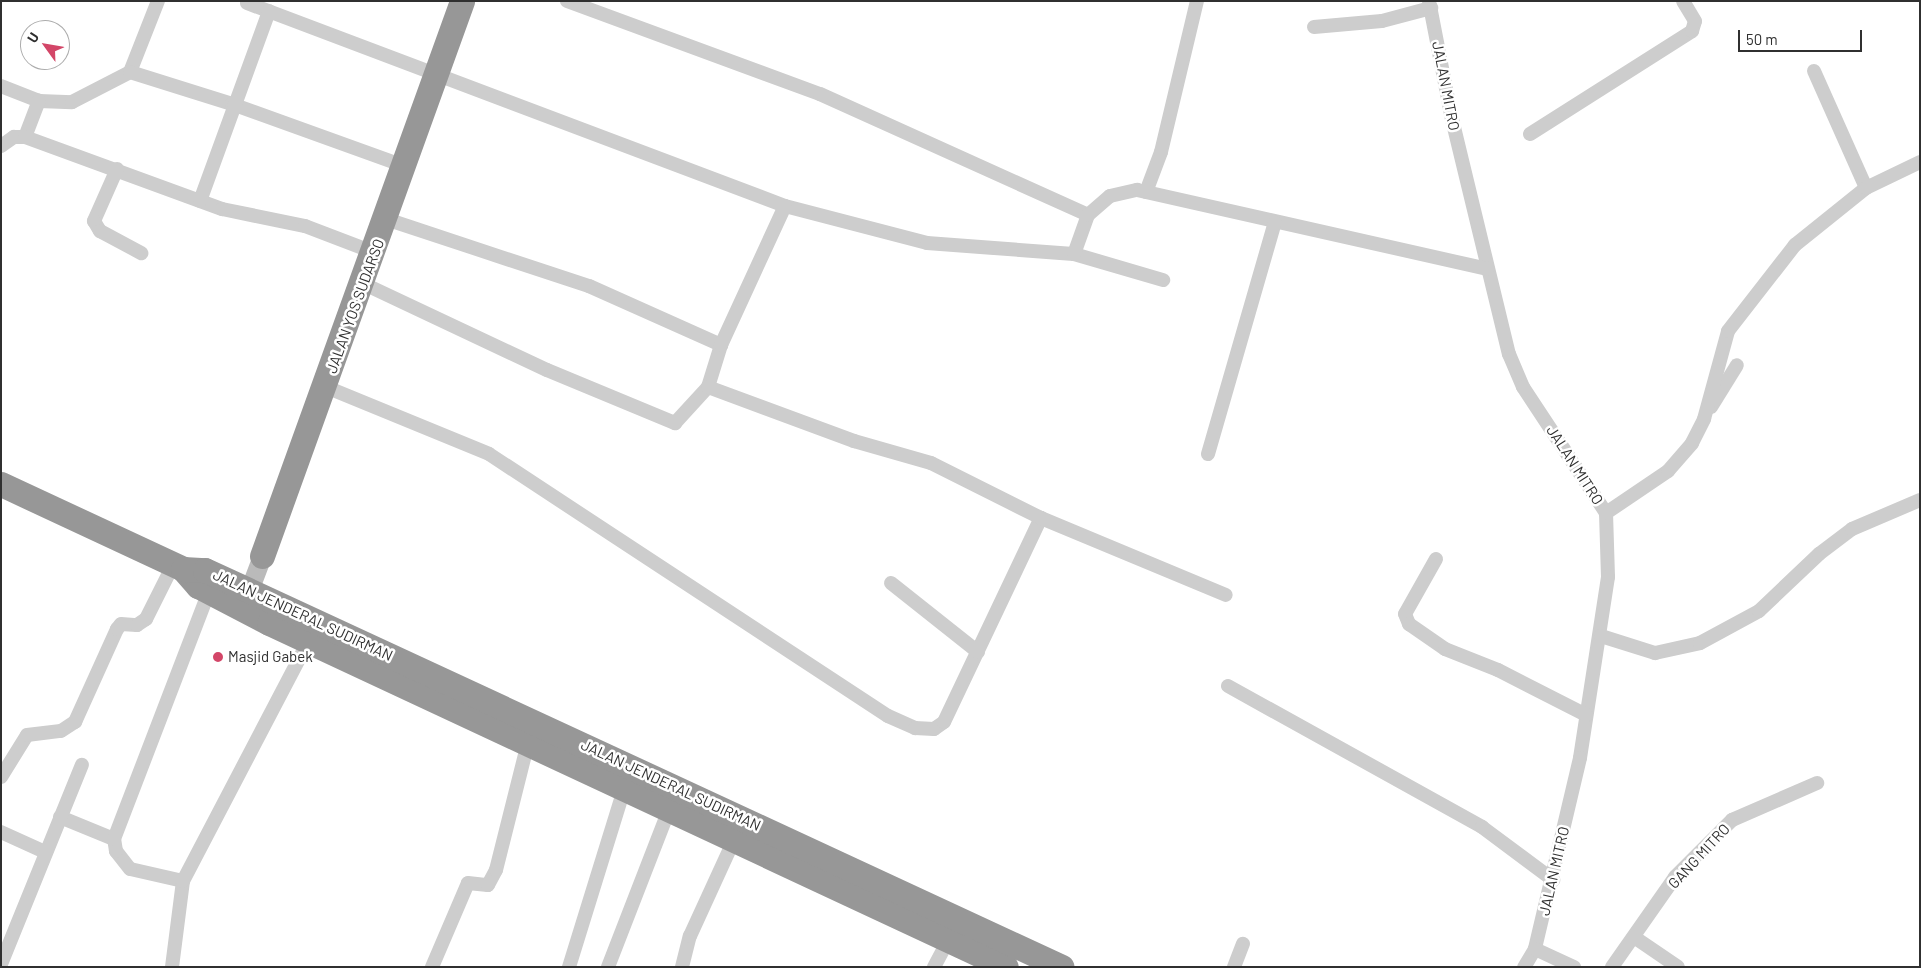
<!DOCTYPE html>
<html>
<head>
<meta charset="utf-8">
<style>
  body { margin:0 }
  #map { position:relative; width:1921px; height:968px; overflow:hidden; background:#fff; font-family:Barlow,sans-serif }
  div>[style] { position:absolute }
  .street>* { height:14px; margin:-7px; padding:0 7px; transform-origin:7px; border-radius:7px; background:#cdcdcd }
  .secondary>* { height:19px; margin:-9.5px; padding:0 9.5px; transform-origin:9.5px; border-radius:9.5px; background:#bababa }
  .highway>* { height:25px; margin:-12.5px; padding:0 12.5px; transform-origin:12.5px; border-radius:12.5px; background:#979797 }
  .dots>* { width:14px; height:14px; translate:-50% -50%; box-sizing:border-box; border:2px solid #fff; border-radius:50% }
  span { translate:-50% -50%; white-space:nowrap; text-align:center; line-height:1.15; -webkit-text-stroke:5px #fff; paint-order:stroke }
  .street-label { font-size:15px; color:#303030 }
  .poi-label { font-size:15px; color:#303030 }
  .left { translate:0 -50%; text-align:left }
  .frame { position:absolute; inset:0; border:2px solid #303030; pointer-events:none }
  .north { position:absolute; left:20px; top:20px; width:50px; height:50px; box-sizing:border-box; background:#fff; border:1px solid #acacac; border-radius:50%; rotate:302deg; font-size:14px; font-weight:700; line-height:20px; text-align:center; color:#303030 }
  .north::after { content:''; display:block; margin:auto; width:18px; height:22px; background:#d34668; clip-path:polygon(50% 0,100% 100%,50% 72%,0 100%) }
  .scale { position:absolute; left:1738px; top:30px; width:124px; height:22px; box-sizing:border-box; border:2px solid #303030; border-top:0; padding-left:6px; font-size:15px; line-height:18px; white-space:nowrap; color:#303030; -webkit-text-stroke:4px #fff; paint-order:stroke }
</style>
</head>
<body>
<div id="map">
  <div class="street">
    <div style="left:567px;top:1px;width:270px;rotate:20.2deg"></div>
    <div style="left:820px;top:94px;width:294px;rotate:24.3deg"></div>
    <div style="left:1429px;top:1px;width:120px;rotate:79deg"></div>
    <div style="left:1452px;top:119px;width:242px;rotate:76.4deg"></div>
    <div style="left:1509px;top:354px;width:36px;rotate:67deg"></div>
    <div style="left:1523px;top:387px;width:151px;rotate:56.6deg"></div>
    <div style="left:1606px;top:513px;width:64px;rotate:88.2deg"></div>
    <div style="left:1608px;top:577px;width:183px;rotate:98.8deg"></div>
    <div style="left:1580px;top:758px;width:196px;rotate:103.3deg"></div>
    <div style="left:1535px;top:949px;width:21px;rotate:121deg"></div>
    <div style="left:247px;top:3px;width:575px;rotate:20.67deg"></div>
    <div style="left:785px;top:206px;width:147px;rotate:14.6deg"></div>
    <div style="left:927px;top:243px;width:147px;rotate:4.3deg"></div>
    <div style="left:1074px;top:254px;width:93px;rotate:16.3deg"></div>
    <div style="left:1314px;top:27px;width:68px;rotate:-5deg"></div>
    <div style="left:1382px;top:21px;width:51px;rotate:-14.9deg"></div>
    <div style="left:1814px;top:71px;width:128px;rotate:66deg"></div>
    <div style="left:130px;top:72px;width:76px;rotate:-68.5deg"></div>
    <div style="left:1px;top:86px;width:41px;rotate:21.5deg"></div>
    <div style="left:39px;top:101px;width:33px;rotate:2deg"></div>
    <div style="left:72px;top:102px;width:65px;rotate:-27.3deg"></div>
    <div style="left:130px;top:72px;width:107px;rotate:17.4deg"></div>
    <div style="left:232px;top:104px;width:183px;rotate:19.8deg"></div>
    <div style="left:1530px;top:134px;width:192px;rotate:-32.4deg"></div>
    <div style="left:1692px;top:31px;width:10px;rotate:-73deg"></div>
    <div style="left:1695px;top:21px;width:23px;rotate:-121deg"></div>
    <div style="left:25px;top:137px;width:39px;rotate:-69deg"></div>
    <div style="left:1px;top:146px;width:16px;rotate:-35deg"></div>
    <div style="left:14px;top:137px;width:11px"></div>
    <div style="left:25px;top:137px;width:210px;rotate:20.1deg"></div>
    <div style="left:222px;top:209px;width:85px;rotate:11.6deg"></div>
    <div style="left:305px;top:226px;width:73px;rotate:20.9deg"></div>
    <div style="left:117px;top:169px;width:57px;rotate:113.9deg"></div>
    <div style="left:94px;top:221px;width:12px;rotate:59deg"></div>
    <div style="left:100px;top:231px;width:47px;rotate:28.2deg"></div>
    <div style="left:1146px;top:192px;width:43px;rotate:-69.4deg"></div>
    <div style="left:1161px;top:152px;width:155px;rotate:-76.6deg"></div>
    <div style="left:200px;top:201px;width:202px;rotate:-70deg"></div>
    <div style="left:386px;top:219px;width:214px;rotate:18.3deg"></div>
    <div style="left:589px;top:286px;width:145px;rotate:24.1deg"></div>
    <div style="left:1074px;top:254px;width:41px;rotate:-70.3deg"></div>
    <div style="left:1088px;top:215px;width:29px;rotate:-41deg"></div>
    <div style="left:1110px;top:196px;width:28px;rotate:-13deg"></div>
    <div style="left:1137px;top:190px;width:359px;rotate:12.7deg"></div>
    <div style="left:362px;top:283px;width:204px;rotate:25.2deg"></div>
    <div style="left:547px;top:370px;width:139px;rotate:22.5deg"></div>
    <div style="left:675px;top:423px;width:49px;rotate:-47.5deg"></div>
    <div style="left:708px;top:387px;width:44px;rotate:-72.8deg"></div>
    <div style="left:721px;top:345px;width:153px;rotate:-65.3deg"></div>
    <div style="left:326px;top:387px;width:176px;rotate:22.3deg"></div>
    <div style="left:489px;top:454px;width:477px;rotate:33.3deg"></div>
    <div style="left:888px;top:716px;width:30px;rotate:24deg"></div>
    <div style="left:915px;top:728px;width:19px;rotate:3deg"></div>
    <div style="left:934px;top:729px;width:12px;rotate:-35deg"></div>
    <div style="left:944px;top:722px;width:226px;rotate:-64.6deg"></div>
    <div style="left:708px;top:387px;width:156px;rotate:20.3deg"></div>
    <div style="left:854px;top:441px;width:80px;rotate:15.9deg"></div>
    <div style="left:931px;top:463px;width:123px;rotate:26.6deg"></div>
    <div style="left:1041px;top:518px;width:200px;rotate:22.6deg"></div>
    <div style="left:1711px;top:407px;width:49px;rotate:-58.2deg"></div>
    <div style="left:1208px;top:454px;width:241px;rotate:-73.9deg"></div>
    <div style="left:1606px;top:513px;width:75px;rotate:-34.1deg"></div>
    <div style="left:1668px;top:471px;width:37px;rotate:-49deg"></div>
    <div style="left:1692px;top:443px;width:27px;rotate:-63deg"></div>
    <div style="left:1704px;top:419px;width:91px;rotate:-74.7deg"></div>
    <div style="left:1728px;top:331px;width:109px;rotate:-52.1deg"></div>
    <div style="left:1795px;top:245px;width:91px;rotate:-38.8deg"></div>
    <div style="left:1866px;top:188px;width:60px;rotate:-25.7deg"></div>
    <div style="left:1436px;top:559px;width:63px;rotate:119.4deg"></div>
    <div style="left:1405px;top:614px;width:11px;rotate:68deg"></div>
    <div style="left:1409px;top:624px;width:44px;rotate:34.8deg"></div>
    <div style="left:1445px;top:649px;width:57px;rotate:21.6deg"></div>
    <div style="left:1498px;top:670px;width:99px;rotate:27.1deg"></div>
    <div style="left:891px;top:583px;width:111px;rotate:38.4deg"></div>
    <div style="left:1601px;top:636px;width:57px;rotate:17.5deg"></div>
    <div style="left:1655px;top:653px;width:46px;rotate:-12.5deg"></div>
    <div style="left:1700px;top:643px;width:67px;rotate:-28.5deg"></div>
    <div style="left:1759px;top:611px;width:83px;rotate:-43.5deg"></div>
    <div style="left:1819px;top:554px;width:41px;rotate:-37.1deg"></div>
    <div style="left:1852px;top:529px;width:74px;rotate:-23.1deg"></div>
    <div style="left:1228px;top:686px;width:291px;rotate:29deg"></div>
    <div style="left:1482px;top:827px;width:89px;rotate:36.7deg"></div>
    <div style="left:1px;top:777px;width:49px;rotate:-58.2deg"></div>
    <div style="left:27px;top:735px;width:34px;rotate:-7deg"></div>
    <div style="left:61px;top:731px;width:17px;rotate:-33deg"></div>
    <div style="left:75px;top:722px;width:102px;rotate:-65.7deg"></div>
    <div style="left:117px;top:629px;width:6px;rotate:-51deg"></div>
    <div style="left:121px;top:624px;width:16px;rotate:4deg"></div>
    <div style="left:137px;top:625px;width:11px;rotate:-34deg"></div>
    <div style="left:146px;top:619px;width:60px;rotate:-63.4deg"></div>
    <div style="left:60px;top:817px;width:58px;rotate:22.2deg"></div>
    <div style="left:1px;top:832px;width:48px;rotate:24.4deg"></div>
    <div style="left:183px;top:881px;width:54px;rotate:-167.2deg"></div>
    <div style="left:130px;top:869px;width:23px;rotate:-128deg"></div>
    <div style="left:116px;top:851px;width:12px;rotate:-99deg"></div>
    <div style="left:114px;top:839px;width:265px;rotate:-69deg"></div>
    <div style="left:1634px;top:937px;width:53px;rotate:34.3deg"></div>
    <div style="left:1535px;top:949px;width:43px;rotate:24.8deg"></div>
    <div style="left:1px;top:964px;width:215px;rotate:-67.9deg"></div>
    <div style="left:172px;top:967px;width:87px;rotate:-82.7deg"></div>
    <div style="left:183px;top:881px;width:270px;rotate:-62.4deg"></div>
    <div style="left:432px;top:967px;width:91px;rotate:-66.8deg"></div>
    <div style="left:468px;top:883px;width:20px;rotate:6deg"></div>
    <div style="left:488px;top:885px;width:17px;rotate:-62deg"></div>
    <div style="left:496px;top:870px;width:131px;rotate:-75.9deg"></div>
    <div style="left:569px;top:967px;width:186px;rotate:-72.8deg"></div>
    <div style="left:608px;top:967px;width:168px;rotate:-68.8deg"></div>
    <div style="left:682px;top:967px;width:32px;rotate:-76deg"></div>
    <div style="left:690px;top:936px;width:106px;rotate:-65.4deg"></div>
    <div style="left:934px;top:967px;width:30px;rotate:-62deg"></div>
    <div style="left:1234px;top:967px;width:25px;rotate:-69deg"></div>
    <div style="left:1612px;top:967px;width:110px;rotate:-55deg"></div>
    <div style="left:1675px;top:877px;width:81px;rotate:-45deg"></div>
    <div style="left:1732px;top:820px;width:93px;rotate:-23.5deg"></div>
  </div>
  <div class="secondary">
    <div style="left:245px;top:601px;width:48px;rotate:-69.3deg"></div>
  </div>
  <div class="highway">
    <div style="left:1px;top:484px;width:201px;rotate:25deg"></div>
    <div style="left:183px;top:569px;width:23px;rotate:49deg"></div>
    <div style="left:198px;top:586px;width:80px;rotate:27.5deg"></div>
    <div style="left:269px;top:623px;width:813px;rotate:25.02deg"></div>
    <div style="left:262px;top:556px;width:590px;rotate:-70.18deg"></div>
    <div style="left:183px;top:569px;width:22px;rotate:3deg"></div>
    <div style="left:205px;top:570px;width:944px;rotate:24.86deg"></div>
  </div>
  <div class="dots">
    <div style="left:218px;top:657px;background:#d34668"></div>
  </div>
  <div class="street-label">
    <span style="left:1446px;top:86px;rotate:79deg">JALAN MITRO</span>
    <span style="left:355px;top:306px;rotate:-70deg">JALAN YOS SUDARSO</span>
    <span style="left:1575px;top:465px;rotate:57deg">JALAN MITRO</span>
    <span style="left:303px;top:615px;rotate:25deg">JALAN JENDERAL SUDIRMAN</span>
    <span style="left:671px;top:785px;rotate:25deg">JALAN JENDERAL SUDIRMAN</span>
    <span style="left:1699px;top:856px;rotate:-47deg">GANG MITRO</span>
    <span style="left:1554px;top:871px;rotate:-77deg">JALAN MITRO</span>
  </div>
  <div class="poi-label">
    <span class="left" style="left:228px;top:657px">Masjid Gabek</span>
  </div>
  <div class="frame"></div>
  <div class="north">U</div>
  <div class="scale">50 m</div>
</div>
</body>
</html>
